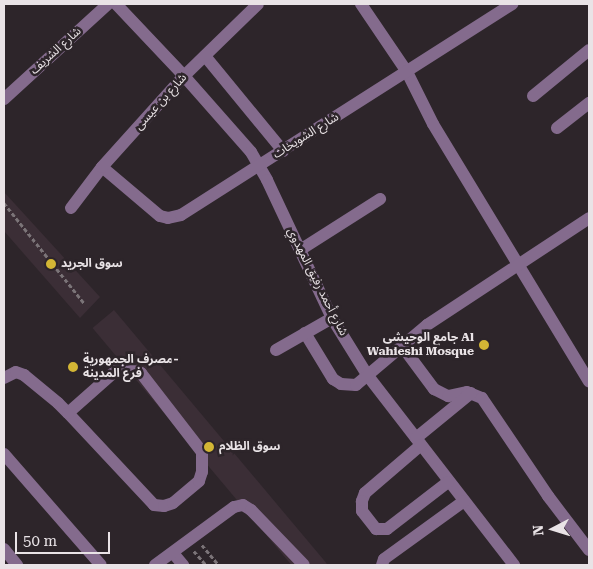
<!DOCTYPE html>
<html>
<head>
<meta charset="utf-8">
<style>
  body { margin:0 }
  #map { position:relative; width:593px; height:569px; overflow:hidden; background:#2d252a; font-family:"Roboto Serif","Noto Sans Arabic",serif }
  div>[style] { position:absolute }
  .built>* { inset:0; background:#3b2e36; transform-origin:0 0 }
  .path>* { height:2.5px; margin-top:-1.25px; transform-origin:0; background:repeating-linear-gradient(90deg,#7b7478 0 4px,transparent 0 6.5px) }
  .minor>* { height:12px; margin:-6px; padding:0 6px; transform-origin:6px; border-radius:6px; background:#846b8d }
  .dots>* { width:14px; height:14px; translate:-50% -50%; box-sizing:border-box; border:2px solid #2d252a; border-radius:50% }
  span { translate:-50% -50%; white-space:nowrap; text-align:center; line-height:1.15; -webkit-text-stroke:5px #2d252a; paint-order:stroke }
  .street-label { font-size:12px; color:#e9e3e6 }
  .poi-label { font-size:12px; color:#e9e3e6; font-weight:700 }
  .left { translate:0 -50%; text-align:left }
  .right { translate:-100% -50%; text-align:right }
  .frame { position:absolute; inset:0; border:5px solid #e9e3e6; pointer-events:none }
  .north { position:absolute; left:528px; top:504px; width:50px; height:50px; -webkit-text-stroke:4px #2d252a; paint-order:stroke; rotate:265deg; font-size:14px; font-weight:700; line-height:20px; text-align:center; color:#e9e3e6 }
  .north::after { content:''; display:block; margin:auto; width:18px; height:22px; background:#e9e3e6; clip-path:polygon(50% 0,100% 100%,50% 72%,0 100%) }
  .scale { position:absolute; left:15px; top:532px; width:95px; height:22px; box-sizing:border-box; border:2px solid #e9e3e6; border-top:0; padding-left:6px; font-size:15px; line-height:18px; white-space:nowrap; color:#e9e3e6; -webkit-text-stroke:4px #2d252a; paint-order:stroke }
</style>
</head>
<body>
<div id="map">
  <div class="built">
    <div style="clip-path:polygon(4px 192px,100px 297px,80px 318px,4px 231px)"></div>
    <div style="left:114px;top:310px;width:331px;height:28px;rotate:50deg"></div>
  </div>
  <div class="path">
    <div style="left:4px;top:203px;width:129px;rotate:51.3deg"></div>
    <div style="left:202px;top:545px;width:26px;rotate:50deg"></div>
    <div style="left:194px;top:551px;width:18px;rotate:49deg"></div>
  </div>
  <div class="minor">
    <div style="left:116px;top:4px;width:99px;rotate:46.6deg"></div>
    <div style="left:184px;top:76px;width:101px;rotate:48.6deg"></div>
    <div style="left:251px;top:152px;width:32px;rotate:60deg"></div>
    <div style="left:267px;top:180px;width:153px;rotate:64.8deg"></div>
    <div style="left:332px;top:318px;width:68px;rotate:58.2deg"></div>
    <div style="left:368px;top:376px;width:239px;rotate:52.3deg"></div>
    <div style="left:361px;top:4px;width:82px;rotate:55.9deg"></div>
    <div style="left:407px;top:72px;width:58px;rotate:63.4deg"></div>
    <div style="left:433px;top:124px;width:301px;rotate:58.8deg"></div>
    <div style="left:205px;top:56px;width:123px;rotate:50.6deg"></div>
    <div style="left:533px;top:96px;width:72px;rotate:-39.4deg"></div>
    <div style="left:4px;top:99px;width:141px;rotate:-42.4deg"></div>
    <div style="left:557px;top:128px;width:41px;rotate:-38deg"></div>
    <div style="left:102px;top:167px;width:76px;rotate:40.2deg"></div>
    <div style="left:160px;top:216px;width:8px;rotate:14deg"></div>
    <div style="left:168px;top:218px;width:13px;rotate:-13deg"></div>
    <div style="left:181px;top:215px;width:393px;rotate:-32.5deg"></div>
    <div style="left:71px;top:208px;width:51px;rotate:-52.9deg"></div>
    <div style="left:102px;top:167px;width:122px;rotate:-48deg"></div>
    <div style="left:184px;top:76px;width:103px;rotate:-44.2deg"></div>
    <div style="left:300px;top:250px;width:95px;rotate:-32.5deg"></div>
    <div style="left:305px;top:333px;width:54px;rotate:58.7deg"></div>
    <div style="left:333px;top:379px;width:9px;rotate:32deg"></div>
    <div style="left:341px;top:384px;width:15px;rotate:4deg"></div>
    <div style="left:356px;top:385px;width:93px;rotate:-40.2deg"></div>
    <div style="left:427px;top:325px;width:194px;rotate:-33.4deg"></div>
    <div style="left:402px;top:346px;width:54px;rotate:53.3deg"></div>
    <div style="left:434px;top:389px;width:16px;rotate:27deg"></div>
    <div style="left:448px;top:396px;width:19px;rotate:-12deg"></div>
    <div style="left:467px;top:392px;width:16px;rotate:22deg"></div>
    <div style="left:482px;top:398px;width:118px;rotate:56deg"></div>
    <div style="left:548px;top:496px;width:68px;rotate:52.8deg"></div>
    <div style="left:276px;top:350px;width:64px;rotate:-29.7deg"></div>
    <div style="left:4px;top:378px;width:13px;rotate:-27deg"></div>
    <div style="left:16px;top:372px;width:9px;rotate:21deg"></div>
    <div style="left:24px;top:375px;width:44px;rotate:39.5deg"></div>
    <div style="left:58px;top:403px;width:14px;rotate:45deg"></div>
    <div style="left:68px;top:413px;width:126px;rotate:46.9deg"></div>
    <div style="left:154px;top:505px;width:10px;rotate:6deg"></div>
    <div style="left:164px;top:506px;width:9px;rotate:-18deg"></div>
    <div style="left:173px;top:503px;width:34px;rotate:-40deg"></div>
    <div style="left:199px;top:481px;width:9px;rotate:-72deg"></div>
    <div style="left:202px;top:472px;width:20px;rotate:-90deg"></div>
    <div style="left:202px;top:452px;width:100px;rotate:-127.7deg"></div>
    <div style="left:141px;top:373px;width:22px;rotate:-164deg"></div>
    <div style="left:120px;top:367px;width:69px;rotate:138.5deg"></div>
    <div style="left:416px;top:438px;width:71px;rotate:-39.3deg"></div>
    <div style="left:421px;top:445px;width:74px;rotate:139.4deg"></div>
    <div style="left:365px;top:493px;width:9px;rotate:111deg"></div>
    <div style="left:362px;top:501px;width:10px;rotate:90deg"></div>
    <div style="left:362px;top:511px;width:23px;rotate:52deg"></div>
    <div style="left:376px;top:529px;width:11px"></div>
    <div style="left:387px;top:529px;width:77px;rotate:-37.6deg"></div>
    <div style="left:4px;top:454px;width:147px;rotate:48.9deg"></div>
    <div style="left:4px;top:549px;width:21px;rotate:51deg"></div>
    <div style="left:173px;top:553px;width:16px;rotate:50deg"></div>
    <div style="left:155px;top:565px;width:98px;rotate:-36.3deg"></div>
    <div style="left:234px;top:507px;width:9px;rotate:-13deg"></div>
    <div style="left:243px;top:505px;width:9px;rotate:32deg"></div>
    <div style="left:251px;top:510px;width:76px;rotate:46.1deg"></div>
    <div style="left:382px;top:565px;width:6px;rotate:-72deg"></div>
    <div style="left:384px;top:559px;width:99px;rotate:-35.9deg"></div>
  </div>
  <div class="dots">
    <div style="left:51px;top:264px;background:#d3b635"></div>
    <div style="left:484px;top:345px;background:#d3b635"></div>
    <div style="left:73px;top:367px;background:#d3b635"></div>
    <div style="left:209px;top:447px;background:#d3b635"></div>
  </div>
  <div class="street-label">
    <span style="left:56px;top:51px;rotate:-42deg">شارع الشريف</span>
    <span style="left:161px;top:102px;rotate:-48deg">شارع بن عيسى</span>
    <span style="left:306px;top:136px;rotate:-32deg">شارع الشويخات</span>
    <span style="left:317px;top:282px;rotate:63deg">شارع أحمد رفيق المهدوي</span>
  </div>
  <div class="poi-label">
    <span class="left" style="left:61px;top:264px">سوق الجريد</span>
    <span class="right" style="left:474px;top:345px">جامع الوحيشي Al<br>Wahieshi Mosque</span>
    <span class="left" style="left:83px;top:367px">مصرف الجمهورية-<br>فرع المدينة</span>
    <span class="left" style="left:219px;top:447px">سوق الظلام</span>
  </div>
  <div class="frame"></div>
  <div class="north">N</div>
  <div class="scale">50 m</div>
</div>
</body>
</html>
